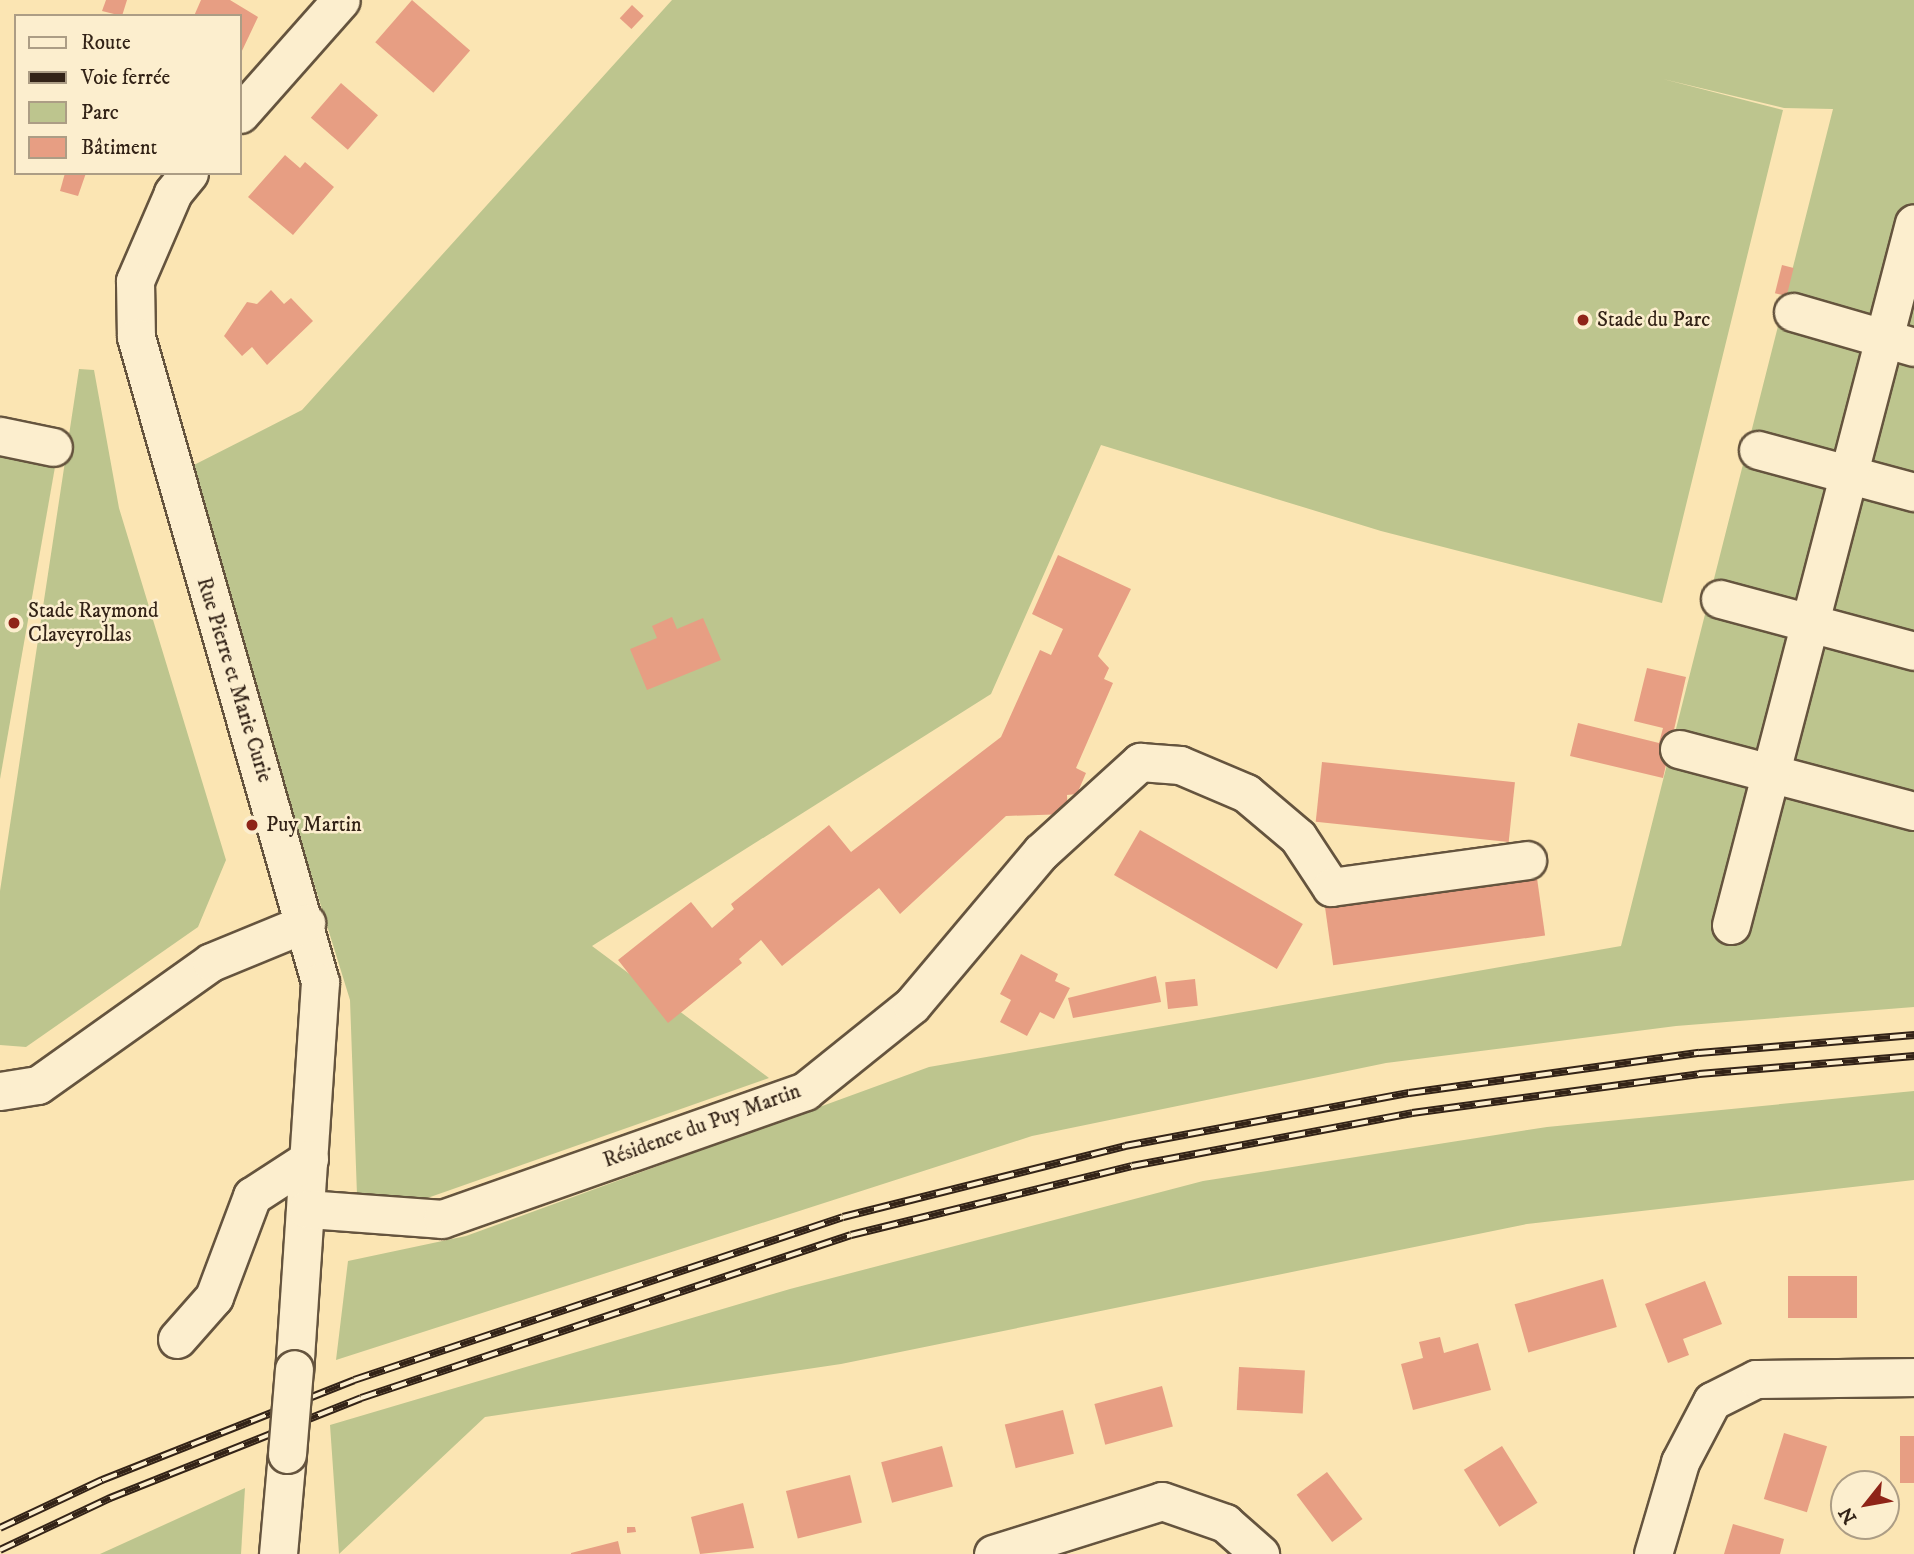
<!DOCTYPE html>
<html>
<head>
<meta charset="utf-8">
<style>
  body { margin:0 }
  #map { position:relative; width:1914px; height:1554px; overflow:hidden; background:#fbe5b3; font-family:"IM FELL DW Pica",serif }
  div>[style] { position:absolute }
  .green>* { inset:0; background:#bdc58e }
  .building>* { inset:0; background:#e79e83; transform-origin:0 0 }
  .roads { filter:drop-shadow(2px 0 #65543e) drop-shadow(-2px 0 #65543e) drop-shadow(0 2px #65543e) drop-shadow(0 -2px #65543e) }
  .minor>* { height:37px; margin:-18.5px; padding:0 18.5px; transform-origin:18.5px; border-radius:18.5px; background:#fceece }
  .rail>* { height:8px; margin-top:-4px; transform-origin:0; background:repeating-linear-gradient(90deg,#fceece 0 16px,#332317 0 32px); box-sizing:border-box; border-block:2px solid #332317 }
  .bridges { filter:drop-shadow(2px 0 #65543e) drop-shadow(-2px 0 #65543e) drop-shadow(0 2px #65543e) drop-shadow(0 -2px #65543e) }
  .minor-bridge>* { height:37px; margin:-18.5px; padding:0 18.5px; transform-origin:18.5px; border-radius:18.5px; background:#fceece }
  .dots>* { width:19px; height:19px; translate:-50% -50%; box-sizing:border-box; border:4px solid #fceece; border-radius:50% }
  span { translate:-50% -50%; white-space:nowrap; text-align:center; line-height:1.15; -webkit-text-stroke:5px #fceece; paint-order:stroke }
  .poi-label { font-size:21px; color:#332317 }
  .left { translate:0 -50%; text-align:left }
  .street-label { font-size:21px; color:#332317 }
  .legend { position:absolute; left:14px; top:14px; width:228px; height:161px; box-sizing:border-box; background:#fceece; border:2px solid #ac9d85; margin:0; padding:9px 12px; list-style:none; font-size:21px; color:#332317 }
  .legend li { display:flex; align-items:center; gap:14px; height:35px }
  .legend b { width:35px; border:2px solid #ac9d85 }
  .north { position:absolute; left:1830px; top:1470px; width:70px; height:70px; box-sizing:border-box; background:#fceece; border:2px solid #ac9d85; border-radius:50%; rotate:239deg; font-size:19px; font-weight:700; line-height:28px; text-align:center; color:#332317 }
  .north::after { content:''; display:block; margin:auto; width:24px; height:32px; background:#8f2418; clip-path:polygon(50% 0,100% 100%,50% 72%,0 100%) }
</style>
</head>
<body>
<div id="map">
  <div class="green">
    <div style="clip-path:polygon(672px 0,1914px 0,1914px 1007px,1676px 1026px,1386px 1063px,1032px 1136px,336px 1360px,348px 1261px,466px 1236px,929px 1067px,1621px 946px,1833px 109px,1784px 108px,1663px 79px,1783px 110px,1662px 603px,1381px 531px,1101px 445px,991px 694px,592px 946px,769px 1078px,416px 1202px,357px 1195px,350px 1000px,186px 469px,302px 410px)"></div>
    <div style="clip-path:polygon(79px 369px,94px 370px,119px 508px,226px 860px,198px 927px,26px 1047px,0 1045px,0 891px)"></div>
    <div style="clip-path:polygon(0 457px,55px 467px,0 779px)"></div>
    <div style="clip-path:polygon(1914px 1091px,1914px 1180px,1527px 1224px,841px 1364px,485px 1417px,339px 1554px,330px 1425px,790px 1289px,1203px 1181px,1547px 1127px)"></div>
    <div style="clip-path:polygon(245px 1488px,241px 1554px,100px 1554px)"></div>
  </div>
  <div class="building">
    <div style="clip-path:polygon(106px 0,127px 0,122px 16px,102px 11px)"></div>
    <div style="clip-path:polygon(201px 0,230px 0,258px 17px,240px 55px,240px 16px,194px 16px)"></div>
    <div style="left:412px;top:0;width:77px;height:56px;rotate:41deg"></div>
    <div style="left:632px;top:5px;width:16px;height:18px;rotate:43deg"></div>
    <div style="left:341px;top:83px;width:49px;height:46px;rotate:41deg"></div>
    <div style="clip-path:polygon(285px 155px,300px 168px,305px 162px,334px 187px,293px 235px,248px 197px)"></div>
    <div style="clip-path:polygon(65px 173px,86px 173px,78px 196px,60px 191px)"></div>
    <div style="left:1782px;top:265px;width:12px;height:29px;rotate:14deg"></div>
    <div style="clip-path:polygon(271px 290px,284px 304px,291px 298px,313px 321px,267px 365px,252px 347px,242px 356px,224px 336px,247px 302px,257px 304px)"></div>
    <div style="clip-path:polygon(1058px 555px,1131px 589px,1098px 656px,1109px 668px,1104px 679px,1113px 683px,1076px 768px,1086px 773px,1077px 794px,1067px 795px,1068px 814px,1006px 816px,900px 914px,879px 888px,782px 966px,761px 940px,739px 959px,742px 963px,668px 1023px,618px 960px,691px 902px,712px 928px,734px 909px,731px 904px,829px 825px,851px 852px,1001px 737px,1040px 650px,1051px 655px,1063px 629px,1032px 614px)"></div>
    <div style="clip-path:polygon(672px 617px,677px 629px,703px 618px,721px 660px,647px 690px,630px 649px,657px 638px,652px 626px)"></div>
    <div style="clip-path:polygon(1647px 668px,1686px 677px,1663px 778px,1570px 756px,1578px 723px,1659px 743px,1663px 728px,1634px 721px)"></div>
    <div style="left:1322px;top:762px;width:194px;height:60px;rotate:6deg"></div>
    <div style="left:1140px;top:830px;width:188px;height:52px;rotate:30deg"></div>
    <div style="left:1537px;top:878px;width:58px;height:214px;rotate:82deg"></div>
    <div style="clip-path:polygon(1021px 954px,1058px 974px,1055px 981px,1070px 988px,1054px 1019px,1040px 1012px,1027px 1036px,1000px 1022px,1011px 1000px,1000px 994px)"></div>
    <div style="clip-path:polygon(1156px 976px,1161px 1002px,1073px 1018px,1068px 998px)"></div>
    <div style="left:1195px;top:979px;width:27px;height:30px;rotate:84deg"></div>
    <div style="left:1857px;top:1276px;width:42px;height:69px;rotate:90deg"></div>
    <div style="left:1603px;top:1279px;width:50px;height:92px;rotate:74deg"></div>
    <div style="clip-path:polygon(1705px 1281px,1722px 1324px,1683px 1339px,1689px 1355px,1668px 1363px,1645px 1304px)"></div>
    <div style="clip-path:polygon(1440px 1337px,1444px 1353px,1478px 1343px,1491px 1390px,1413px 1410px,1401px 1364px,1423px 1358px,1419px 1342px)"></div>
    <div style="left:1239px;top:1367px;width:66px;height:43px;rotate:3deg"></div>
    <div style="left:1162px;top:1386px;width:42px;height:70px;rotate:75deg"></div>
    <div style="left:1063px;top:1410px;width:45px;height:60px;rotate:76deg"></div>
    <div style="left:1784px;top:1433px;width:45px;height:69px;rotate:17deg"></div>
    <div style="left:1900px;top:1436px;width:14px;height:47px"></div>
    <div style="left:942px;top:1446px;width:42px;height:63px;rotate:75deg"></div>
    <div style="left:1502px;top:1446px;width:67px;height:45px;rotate:58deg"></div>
    <div style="left:1327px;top:1472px;width:59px;height:38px;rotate:53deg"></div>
    <div style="left:850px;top:1475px;width:49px;height:66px;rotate:76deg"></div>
    <div style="clip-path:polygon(743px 1503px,754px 1548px,700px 1554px,691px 1517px)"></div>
    <div style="clip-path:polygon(1733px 1524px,1784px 1539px,1780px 1554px,1724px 1554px)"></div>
    <div style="clip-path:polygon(627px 1527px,635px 1527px,636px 1532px,627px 1533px)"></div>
    <div style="clip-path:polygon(618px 1541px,621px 1554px,571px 1554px,571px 1553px)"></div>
  </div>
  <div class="roads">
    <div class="minor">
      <div style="left:240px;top:114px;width:152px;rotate:-48.5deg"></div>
      <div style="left:189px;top:173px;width:26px;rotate:129deg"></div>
      <div style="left:173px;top:193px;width:96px;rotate:113.4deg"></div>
      <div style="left:135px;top:281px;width:56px;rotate:89deg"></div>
      <div style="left:136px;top:337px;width:671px;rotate:74.08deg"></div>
      <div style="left:320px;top:982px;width:388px;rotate:93.8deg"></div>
      <div style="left:1793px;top:312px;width:126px;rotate:16.1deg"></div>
      <div style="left:0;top:436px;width:54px;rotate:11.7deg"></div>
      <div style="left:1758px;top:450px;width:162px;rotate:15.1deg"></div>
      <div style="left:1720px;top:599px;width:201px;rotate:15deg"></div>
      <div style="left:1679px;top:749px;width:243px;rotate:14.8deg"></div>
      <div style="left:1731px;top:925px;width:725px;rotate:-75.39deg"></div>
      <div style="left:0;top:1091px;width:38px;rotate:-9deg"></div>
      <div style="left:38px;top:1085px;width:212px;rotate:-35.4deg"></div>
      <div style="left:211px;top:962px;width:103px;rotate:-22.3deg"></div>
      <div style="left:307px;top:1209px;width:135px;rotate:4.2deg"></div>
      <div style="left:442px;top:1219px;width:385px;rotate:-19.4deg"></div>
      <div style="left:805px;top:1091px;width:137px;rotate:-38.8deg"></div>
      <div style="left:912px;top:1005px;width:200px;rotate:-49.9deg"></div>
      <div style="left:1041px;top:852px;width:134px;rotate:-42.3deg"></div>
      <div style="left:1140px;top:762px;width:40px;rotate:4.3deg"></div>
      <div style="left:1180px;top:765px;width:72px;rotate:23deg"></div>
      <div style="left:1246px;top:793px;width:68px;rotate:40.2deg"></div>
      <div style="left:1298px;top:837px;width:60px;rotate:56.6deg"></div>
      <div style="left:1331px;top:887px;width:198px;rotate:-7.8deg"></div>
      <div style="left:177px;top:1339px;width:56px;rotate:-48.6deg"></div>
      <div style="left:214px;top:1297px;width:108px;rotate:-69.4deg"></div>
      <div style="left:252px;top:1196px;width:68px;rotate:-33deg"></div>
      <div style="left:278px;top:1554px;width:100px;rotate:-84.9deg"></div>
      <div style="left:993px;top:1554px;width:177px;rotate:-17.4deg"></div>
      <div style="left:1162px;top:1501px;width:67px;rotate:19.2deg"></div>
      <div style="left:1225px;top:1523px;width:47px;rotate:41.5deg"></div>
      <div style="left:1653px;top:1554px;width:96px;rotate:-73.6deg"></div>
      <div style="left:1680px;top:1462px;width:69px;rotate:-62.3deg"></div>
      <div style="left:1712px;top:1401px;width:49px;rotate:-26.6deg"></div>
      <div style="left:1756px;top:1379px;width:158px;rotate:-0.7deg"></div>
    </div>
  </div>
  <div class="rail">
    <div style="left:0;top:1528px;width:113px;rotate:-25.2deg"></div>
    <div style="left:102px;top:1480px;width:271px;rotate:-21.6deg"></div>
    <div style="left:354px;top:1380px;width:515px;rotate:-18.43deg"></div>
    <div style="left:843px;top:1217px;width:291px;rotate:-14.1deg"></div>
    <div style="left:1125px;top:1146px;width:289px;rotate:-10.6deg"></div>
    <div style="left:1409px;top:1093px;width:293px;rotate:-7.9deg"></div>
    <div style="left:1699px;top:1053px;width:216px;rotate:-4.8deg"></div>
    <div style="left:0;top:1550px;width:122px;rotate:-25.3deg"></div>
    <div style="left:110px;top:1498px;width:270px;rotate:-21.7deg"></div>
    <div style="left:361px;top:1398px;width:516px;rotate:-18.4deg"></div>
    <div style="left:851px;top:1235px;width:289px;rotate:-13.8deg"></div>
    <div style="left:1132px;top:1166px;width:285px;rotate:-10.7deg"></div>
    <div style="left:1412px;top:1113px;width:290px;rotate:-7.7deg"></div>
    <div style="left:1699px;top:1074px;width:216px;rotate:-4.8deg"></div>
  </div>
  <div class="bridges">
    <div class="minor-bridge">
      <div style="left:287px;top:1454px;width:85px;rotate:-85.3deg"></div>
    </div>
  </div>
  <div class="dots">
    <div style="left:1583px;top:320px;background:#8f2418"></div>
    <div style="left:14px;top:623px;background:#8f2418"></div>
    <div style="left:252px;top:825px;background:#8f2418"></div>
  </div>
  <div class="poi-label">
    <span class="left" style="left:1597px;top:320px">Stade du Parc</span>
    <span class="left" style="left:28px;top:623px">Stade Raymond<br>Claveyrollas</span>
    <span class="left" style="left:266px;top:825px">Puy Martin</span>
  </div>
  <div class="street-label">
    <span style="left:234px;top:680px;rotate:73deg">Rue Pierre et Marie Curie</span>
    <span style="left:702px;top:1126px;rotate:-20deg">Résidence du Puy Martin</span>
  </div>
  <ul class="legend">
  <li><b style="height:9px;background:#fceece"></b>Route</li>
  <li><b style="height:9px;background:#332317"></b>Voie ferrée</li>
  <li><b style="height:19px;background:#bdc58e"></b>Parc</li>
  <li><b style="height:19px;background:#e79e83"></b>Bâtiment</li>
  </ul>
  <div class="north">N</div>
</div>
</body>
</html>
